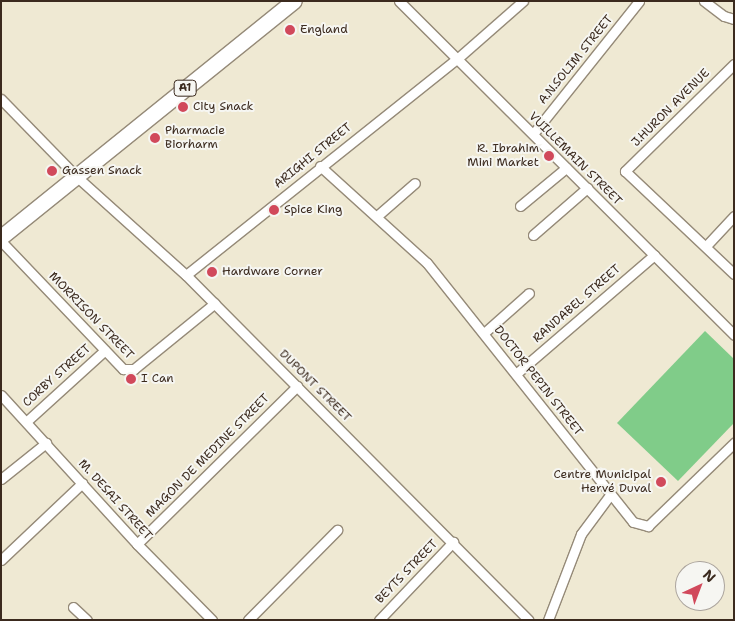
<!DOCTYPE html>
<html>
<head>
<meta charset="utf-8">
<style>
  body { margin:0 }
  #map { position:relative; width:735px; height:621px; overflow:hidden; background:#efe9d3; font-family:"Shantell Sans",sans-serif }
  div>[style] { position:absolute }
  .green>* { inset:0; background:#80cc89 }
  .roads { filter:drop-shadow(1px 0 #958a78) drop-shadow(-1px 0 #958a78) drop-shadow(0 1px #958a78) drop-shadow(0 -1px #958a78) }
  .street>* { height:9px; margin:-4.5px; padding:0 4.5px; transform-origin:4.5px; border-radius:4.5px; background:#fff }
  .primary>* { height:15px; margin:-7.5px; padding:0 7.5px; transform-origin:7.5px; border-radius:7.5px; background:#fff }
  .dots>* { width:14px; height:14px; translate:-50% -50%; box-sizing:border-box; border:2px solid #f6f6f2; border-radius:50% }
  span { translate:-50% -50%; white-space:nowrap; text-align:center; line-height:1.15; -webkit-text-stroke:4px #f6f6f2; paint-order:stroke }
  .shield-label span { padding:1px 4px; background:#f6f6f2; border:1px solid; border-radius:4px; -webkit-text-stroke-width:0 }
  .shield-label { font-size:11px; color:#3b2a1e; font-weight:700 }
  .poi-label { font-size:12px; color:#3b2a1e }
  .left { translate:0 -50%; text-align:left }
  .right { translate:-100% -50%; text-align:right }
  .street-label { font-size:12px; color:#3b2a1e }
  .frame { position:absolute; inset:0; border:2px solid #3b2a1e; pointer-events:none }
  .north { position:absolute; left:675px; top:561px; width:50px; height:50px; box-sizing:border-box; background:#f6f6f2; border:1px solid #aba49d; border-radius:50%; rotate:43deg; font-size:14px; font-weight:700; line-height:20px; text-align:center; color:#3b2a1e }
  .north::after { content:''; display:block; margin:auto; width:18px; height:22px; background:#d1495b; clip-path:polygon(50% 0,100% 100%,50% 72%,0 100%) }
</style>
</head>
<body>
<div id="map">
  <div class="green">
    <div style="clip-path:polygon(705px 331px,734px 359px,734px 423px,678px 481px,617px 423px)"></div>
  </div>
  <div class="roads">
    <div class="street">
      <div style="left:399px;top:1px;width:473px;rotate:44.9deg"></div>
      <div style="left:704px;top:1px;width:25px;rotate:37deg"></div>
      <div style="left:724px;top:16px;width:10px;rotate:17deg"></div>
      <div style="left:734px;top:64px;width:153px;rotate:135.5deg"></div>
      <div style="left:625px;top:171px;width:150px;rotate:43.4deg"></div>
      <div style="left:1px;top:99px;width:107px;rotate:45.8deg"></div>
      <div style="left:76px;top:176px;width:148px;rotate:42deg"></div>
      <div style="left:186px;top:275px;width:486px;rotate:45.2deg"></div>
      <div style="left:533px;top:134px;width:170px;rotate:-51.4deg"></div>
      <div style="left:320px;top:166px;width:144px;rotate:42.2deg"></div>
      <div style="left:427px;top:263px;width:331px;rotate:51.5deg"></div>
      <div style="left:633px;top:522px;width:16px;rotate:15deg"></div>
      <div style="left:648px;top:526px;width:120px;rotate:-44deg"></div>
      <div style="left:520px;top:206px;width:60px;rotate:-39.6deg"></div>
      <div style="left:377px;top:216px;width:50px;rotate:-41deg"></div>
      <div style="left:533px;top:235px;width:72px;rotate:-41deg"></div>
      <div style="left:1px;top:241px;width:177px;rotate:46.4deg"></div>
      <div style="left:123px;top:369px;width:11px"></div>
      <div style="left:134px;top:369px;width:104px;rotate:-39.2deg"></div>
      <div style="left:706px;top:246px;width:41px;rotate:-47deg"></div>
      <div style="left:186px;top:275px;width:347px;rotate:-38.6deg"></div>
      <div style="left:457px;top:59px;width:88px;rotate:-41.3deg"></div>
      <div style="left:484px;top:333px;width:60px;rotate:-41.6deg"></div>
      <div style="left:517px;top:373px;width:181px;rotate:-40.7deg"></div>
      <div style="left:1px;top:395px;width:202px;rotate:47.6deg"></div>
      <div style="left:137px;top:544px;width:107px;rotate:45.4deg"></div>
      <div style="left:27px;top:421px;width:105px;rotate:-42.3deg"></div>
      <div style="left:1px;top:479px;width:58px;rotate:-38.7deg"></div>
      <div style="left:137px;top:544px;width:225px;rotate:-44.6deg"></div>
      <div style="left:1px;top:560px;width:112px;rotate:-43.5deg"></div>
      <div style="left:73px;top:607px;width:19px;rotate:43deg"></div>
      <div style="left:248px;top:620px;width:127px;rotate:-45.3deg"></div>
      <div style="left:379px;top:620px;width:108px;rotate:-46.5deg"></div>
      <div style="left:548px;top:620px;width:92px;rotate:-69deg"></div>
      <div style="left:581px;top:534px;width:49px;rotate:-53.4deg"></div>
    </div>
    <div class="primary">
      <div style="left:1px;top:237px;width:376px;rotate:-38.9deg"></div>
    </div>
  </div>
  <div class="dots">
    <div style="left:290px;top:30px;background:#d1495b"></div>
    <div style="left:183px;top:107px;background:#d1495b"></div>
    <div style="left:155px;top:138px;background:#d1495b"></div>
    <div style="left:549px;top:156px;background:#d1495b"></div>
    <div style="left:52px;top:171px;background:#d1495b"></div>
    <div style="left:274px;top:210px;background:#d1495b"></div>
    <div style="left:212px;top:272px;background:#d1495b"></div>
    <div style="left:131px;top:379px;background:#d1495b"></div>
    <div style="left:661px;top:482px;background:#d1495b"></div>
  </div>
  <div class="shield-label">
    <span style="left:185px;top:88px">A1</span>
  </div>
  <div class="poi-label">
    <span class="left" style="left:300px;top:30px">England</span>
    <span class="left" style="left:193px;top:107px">City Snack</span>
    <span class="left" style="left:165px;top:138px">Pharmacie<br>Biorharm</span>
    <span class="right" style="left:539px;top:156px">R. Ibrahim<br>Mini Market</span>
    <span class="left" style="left:62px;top:171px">Gassen Snack</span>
    <span class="left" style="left:284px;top:210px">Spice King</span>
    <span class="left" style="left:222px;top:272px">Hardware Corner</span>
    <span class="left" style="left:141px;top:379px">I Can</span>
    <span class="right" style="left:651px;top:482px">Centre Municipal<br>Hervé Duval</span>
  </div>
  <div class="street-label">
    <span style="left:576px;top:60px;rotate:-51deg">A.N.SOLIM STREET</span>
    <span style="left:671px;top:108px;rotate:-45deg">J.HURON AVENUE</span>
    <span style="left:313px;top:156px;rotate:-39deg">ARIGHI STREET</span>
    <span style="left:575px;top:159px;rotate:45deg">VUILLEMAIN STREET</span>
    <span style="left:577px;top:304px;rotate:-41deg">RANDABEL STREET</span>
    <span style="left:91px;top:316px;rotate:46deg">MORRISON STREET</span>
    <span style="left:57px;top:376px;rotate:-42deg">CORBY STREET</span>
    <span style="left:538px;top:381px;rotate:52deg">DOCTOR PEPIN STREET</span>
    <span style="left:315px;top:386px;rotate:45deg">DUPONT STREET</span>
    <span style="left:208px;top:456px;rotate:-45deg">MAGON DE MEDINE STREET</span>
    <span style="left:115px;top:500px;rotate:48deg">M. DESAI STREET</span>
    <span style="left:407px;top:572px;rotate:-46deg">BEYTS STREET</span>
  </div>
  <div class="frame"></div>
  <div class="north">N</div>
</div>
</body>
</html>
